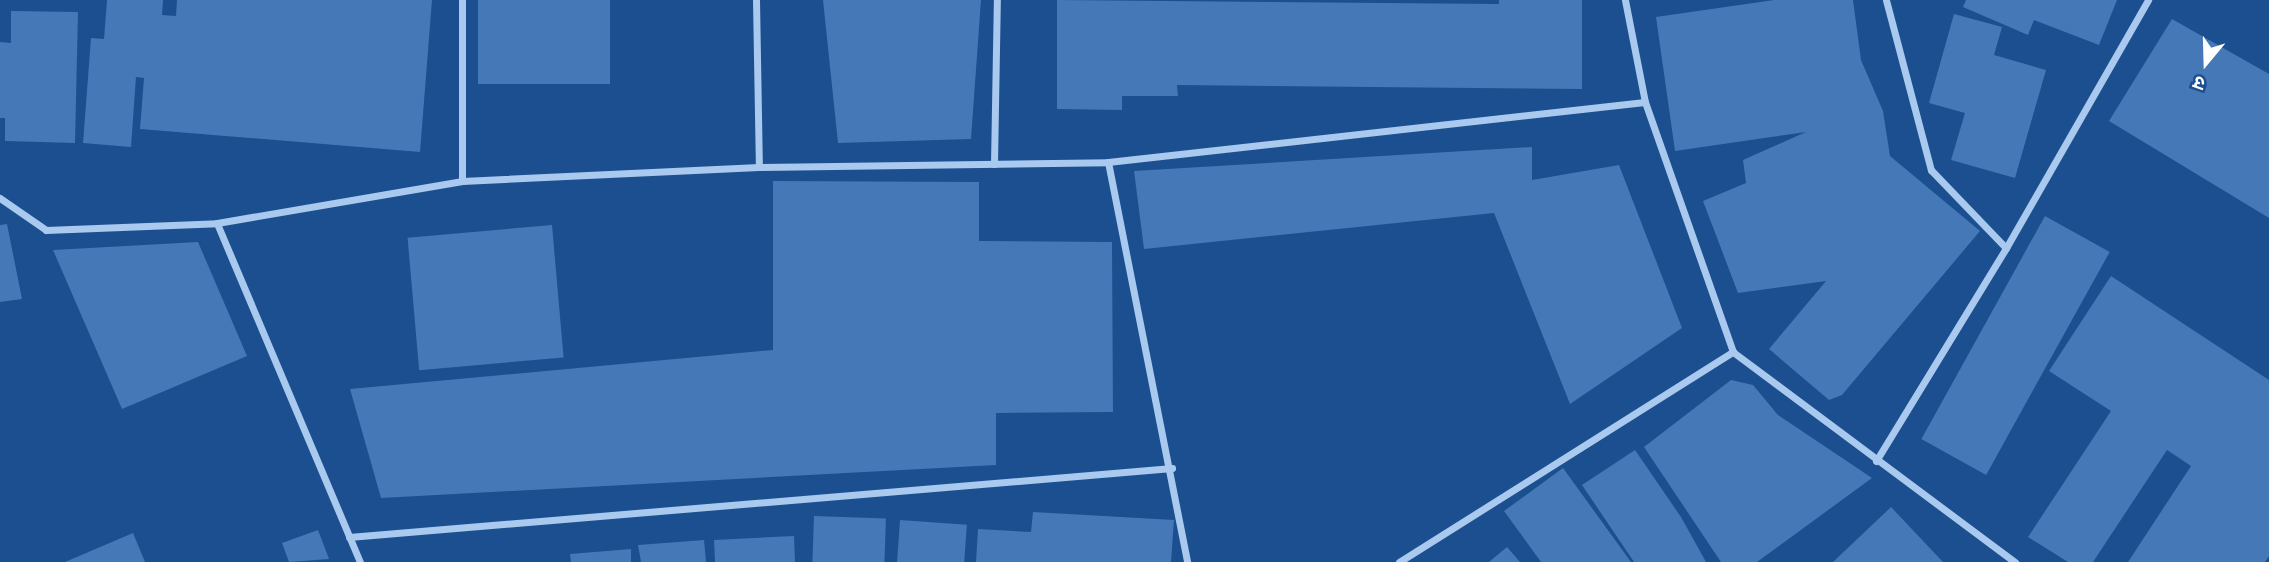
<!DOCTYPE html>
<html>
<head>
<meta charset="utf-8">
<style>
  body { margin:0 }
  #map { position:relative; width:2269px; height:562px; overflow:hidden; background:#1b4f8f; font-family:"Fira Sans","Noto Sans Devanagari",sans-serif }
  div>[style] { position:absolute }
  .building>* { inset:0; background:#4478b7; transform-origin:0 0 }
  .street>* { height:7px; margin:-3.5px; padding:0 3.5px; transform-origin:3.5px; border-radius:3.5px; background:#a9c9ee }
  span { translate:-50% -50%; white-space:nowrap; text-align:center; line-height:1.15; -webkit-text-stroke:5px #1b4f8f; paint-order:stroke }
  .north { position:absolute; left:2171px; top:28px; width:70px; height:70px; -webkit-text-stroke:5px #1b4f8f; paint-order:stroke; rotate:199deg; font-size:19px; font-weight:700; line-height:28px; text-align:center; color:#fff }
  .north::after { content:''; display:block; margin:auto; width:24px; height:32px; background:#fff; clip-path:polygon(50% 0,100% 100%,50% 72%,0 100%) }
</style>
</head>
<body>
<div id="map">
  <div class="building">
    <div style="clip-path:polygon(107px 0,163px 0,162px 15px,176px 16px,177px 0,432px 0,420px 152px,140px 129px,144px 78px,136px 77px,131px 147px,83px 143px,91px 38px,104px 39px)"></div>
    <div style="left:478px;top:0;width:132px;height:84px"></div>
    <div style="clip-path:polygon(823px 0,981px 0,971px 139px,838px 143px)"></div>
    <div style="clip-path:polygon(1057px 0,1499px 4px,1499px 0,1582px 0,1582px 89px,1177px 85px,1178px 96px,1122px 96px,1122px 110px,1057px 109px)"></div>
    <div style="clip-path:polygon(1774px 0,1853px 0,1861px 60px,1883px 111px,1890px 156px,1980px 231px,1842px 395px,1829px 400px,1769px 349px,1826px 281px,1738px 293px,1703px 201px,1746px 183px,1743px 160px,1806px 132px,1675px 151px,1656px 17px)"></div>
    <div style="clip-path:polygon(1966px 0,2117px 0,2099px 45px,2034px 20px,2028px 35px,1963px 7px)"></div>
    <div style="clip-path:polygon(11px 11px,78px 12px,75px 143px,5px 141px,5px 118px,0 118px,0 42px,11px 43px)"></div>
    <div style="clip-path:polygon(1954px 14px,2002px 27px,1994px 55px,2046px 70px,2015px 178px,1951px 160px,1965px 113px,1929px 103px)"></div>
    <div style="clip-path:polygon(2172px 19px,2269px 74px,2269px 218px,2109px 121px)"></div>
    <div style="clip-path:polygon(1532px 147px,1532px 180px,1619px 165px,1682px 328px,1570px 404px,1494px 213px,1144px 249px,1134px 171px)"></div>
    <div style="clip-path:polygon(773px 181px,979px 182px,979px 241px,1112px 242px,1113px 412px,996px 413px,996px 465px,381px 498px,350px 389px,773px 350px)"></div>
    <div style="left:2045px;top:216px;width:74px;height:255px;rotate:29deg"></div>
    <div style="clip-path:polygon(7px 224px,22px 299px,0 302px,0 225px)"></div>
    <div style="left:552px;top:225px;width:133px;height:145px;rotate:85deg"></div>
    <div style="clip-path:polygon(198px 242px,247px 356px,122px 409px,53px 250px)"></div>
    <div style="clip-path:polygon(2111px 276px,2269px 380px,2269px 556px,2265px 562px,2128px 562px,2191px 466px,2167px 450px,2093px 562px,2068px 562px,2028px 537px,2111px 411px,2049px 371px)"></div>
    <div style="clip-path:polygon(1731px 380px,1753px 385px,1778px 415px,1872px 478px,1757px 562px,1721px 562px,1644px 447px)"></div>
    <div style="clip-path:polygon(1635px 450px,1681px 517px,1706px 562px,1634px 562px,1582px 485px)"></div>
    <div style="clip-path:polygon(1563px 468px,1631px 562px,1541px 562px,1504px 511px)"></div>
    <div style="clip-path:polygon(1891px 507px,1943px 562px,1833px 562px)"></div>
    <div style="clip-path:polygon(1033px 512px,1174px 520px,1171px 562px,976px 562px,978px 529px,1031px 532px)"></div>
    <div style="left:814px;top:516px;width:72px;height:46px;rotate:2deg"></div>
    <div style="left:900px;top:520px;width:67px;height:42px;rotate:4deg"></div>
    <div style="clip-path:polygon(318px 530px,329px 559px,289px 562px,282px 543px)"></div>
    <div style="clip-path:polygon(133px 533px,145px 562px,65px 562px)"></div>
    <div style="clip-path:polygon(794px 536px,795px 562px,715px 562px,714px 540px)"></div>
    <div style="clip-path:polygon(704px 540px,706px 562px,641px 562px,638px 545px)"></div>
    <div style="clip-path:polygon(1507px 547px,1520px 562px,1489px 562px)"></div>
    <div style="clip-path:polygon(631px 549px,631px 562px,571px 562px,570px 554px)"></div>
  </div>
  <div class="street">
    <div style="left:756px;top:0;width:167px;rotate:89deg"></div>
    <div style="left:1625px;top:0;width:104px;rotate:78.9deg"></div>
    <div style="left:1886px;top:0;width:176px;rotate:75.2deg"></div>
    <div style="left:1931px;top:170px;width:108px;rotate:46.1deg"></div>
    <div style="left:1108px;top:162px;width:540px;rotate:-6.38deg"></div>
    <div style="left:1645px;top:102px;width:265px;rotate:70.6deg"></div>
    <div style="left:994px;top:164px;width:164px;rotate:-89deg"></div>
    <div style="left:462px;top:181px;width:181px;rotate:-90deg"></div>
    <div style="left:0;top:198px;width:56px;rotate:34.8deg"></div>
    <div style="left:46px;top:230px;width:171px;rotate:-2.3deg"></div>
    <div style="left:1876px;top:461px;width:250px;rotate:-58.6deg"></div>
    <div style="left:2006px;top:248px;width:286px;rotate:-60.2deg"></div>
    <div style="left:349px;top:537px;width:826px;rotate:-4.79deg"></div>
    <div style="left:360px;top:562px;width:368px;rotate:-112.9deg"></div>
    <div style="left:217px;top:223px;width:249px;rotate:-9.7deg"></div>
    <div style="left:462px;top:181px;width:297px;rotate:-2.7deg"></div>
    <div style="left:759px;top:167px;width:349px;rotate:-0.8deg"></div>
    <div style="left:1108px;top:162px;width:408px;rotate:78.8deg"></div>
    <div style="left:1399px;top:562px;width:395px;rotate:-32.2deg"></div>
    <div style="left:1733px;top:352px;width:352px;rotate:36.7deg"></div>
  </div>
  <div class="north">उ</div>
</div>
</body>
</html>
